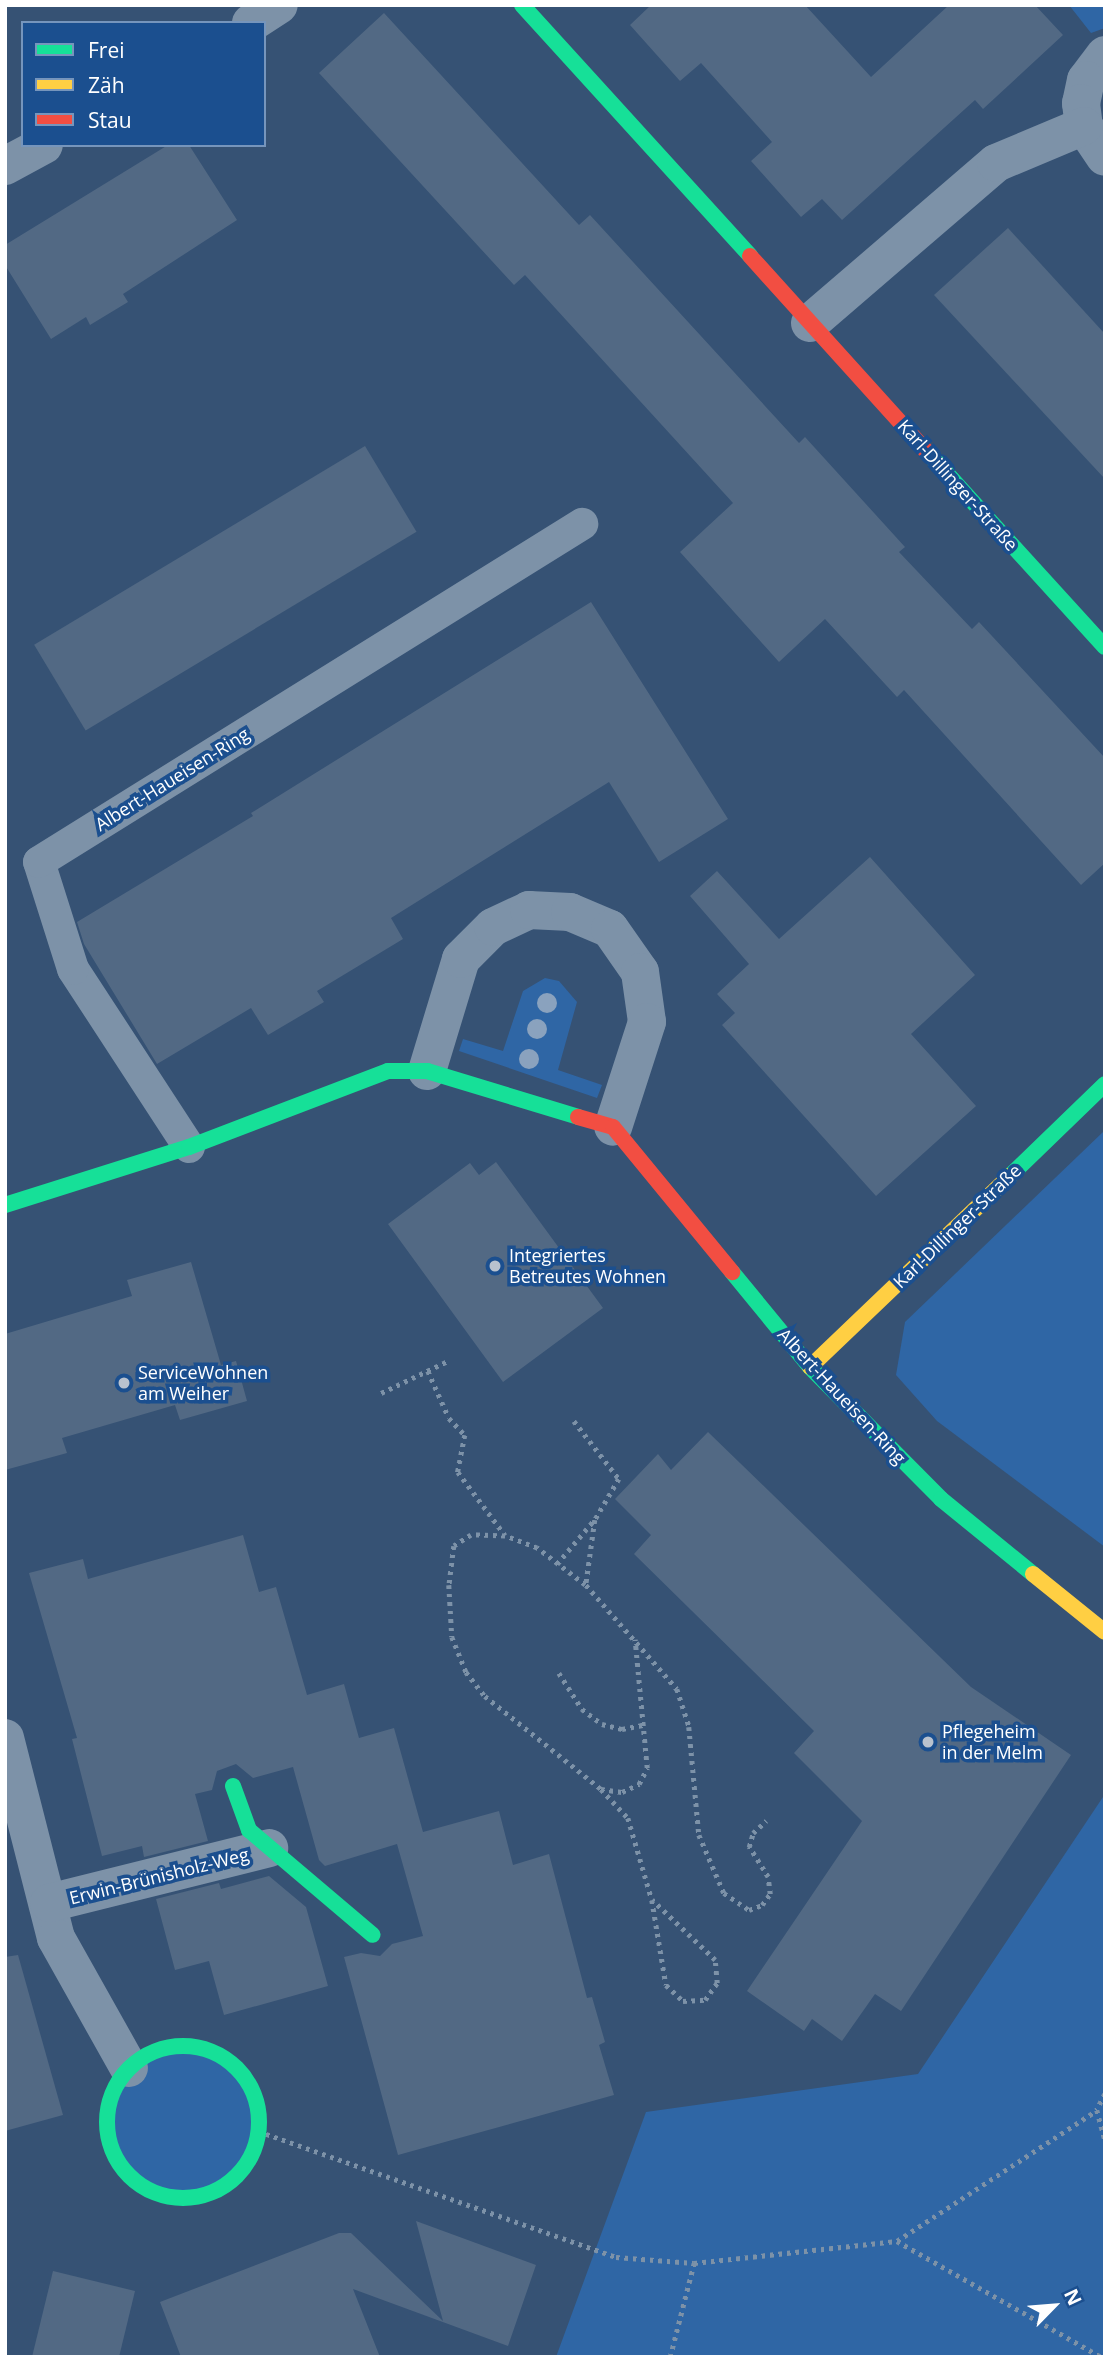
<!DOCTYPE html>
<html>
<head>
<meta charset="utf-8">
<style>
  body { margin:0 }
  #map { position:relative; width:1110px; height:2362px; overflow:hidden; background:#365274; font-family:"Open Sans",sans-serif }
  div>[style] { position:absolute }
  .green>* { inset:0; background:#2f66a5 }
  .round { border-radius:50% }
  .building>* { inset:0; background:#526984; transform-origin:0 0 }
  .path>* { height:4.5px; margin-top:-2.25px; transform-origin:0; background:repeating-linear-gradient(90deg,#7d92a8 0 3.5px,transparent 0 8.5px) }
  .lane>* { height:32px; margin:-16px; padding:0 16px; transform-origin:16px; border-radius:16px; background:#7d92a8 }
  .street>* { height:38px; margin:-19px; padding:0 19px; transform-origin:19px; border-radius:19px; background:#7d92a8 }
  .fast>* { height:16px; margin:-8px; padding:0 8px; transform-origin:8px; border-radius:8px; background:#16e098 }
  .fast>.ring { margin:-8px; padding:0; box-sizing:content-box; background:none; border:16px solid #16e098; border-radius:50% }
  .slow>* { height:16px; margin:-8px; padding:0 8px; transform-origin:8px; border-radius:8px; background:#ffcf43 }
  .jam>* { height:16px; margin:-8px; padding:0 8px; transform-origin:8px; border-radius:8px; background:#f24e42 }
  .trees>* { width:20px; height:20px; margin:-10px; border-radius:50%; background:#8aa2be }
  .dots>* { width:19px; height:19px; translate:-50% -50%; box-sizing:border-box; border:4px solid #1b4f8f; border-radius:50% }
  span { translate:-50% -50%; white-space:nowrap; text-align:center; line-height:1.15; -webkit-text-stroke:7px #1b4f8f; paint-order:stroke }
  .street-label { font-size:18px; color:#fff }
  .poi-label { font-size:18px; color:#fff }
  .left { translate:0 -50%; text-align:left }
  .frame { position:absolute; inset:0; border:7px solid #fff; pointer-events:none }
  .legend { position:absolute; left:21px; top:21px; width:245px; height:126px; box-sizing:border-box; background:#1b4f8f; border:2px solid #7695bc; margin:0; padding:9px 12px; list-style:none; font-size:21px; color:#fff }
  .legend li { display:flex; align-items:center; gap:14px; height:35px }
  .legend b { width:35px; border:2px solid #7695bc }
  .north { position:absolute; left:1019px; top:2271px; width:70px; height:70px; -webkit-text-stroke:5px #1b4f8f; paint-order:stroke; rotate:65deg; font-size:19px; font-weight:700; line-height:28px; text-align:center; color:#fff }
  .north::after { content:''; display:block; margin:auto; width:24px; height:32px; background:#fff; clip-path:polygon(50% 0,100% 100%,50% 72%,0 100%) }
</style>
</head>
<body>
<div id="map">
  <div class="green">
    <div style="clip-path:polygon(1069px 5px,1105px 5px,1105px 28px,1091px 33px)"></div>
    <div style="clip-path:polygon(545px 978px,559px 981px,577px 1002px,558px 1070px,602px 1085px,597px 1098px,459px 1051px,463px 1039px,503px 1051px,523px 991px)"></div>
    <div style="clip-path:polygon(1103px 1132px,1105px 1134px,1105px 1547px,937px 1421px,896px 1375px,905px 1322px)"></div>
    <div style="clip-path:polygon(1105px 1794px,1105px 2357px,556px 2357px,646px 2112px,918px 2074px)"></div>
    <div class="round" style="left:107px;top:2046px;width:152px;height:152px"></div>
  </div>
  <div class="building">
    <div style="clip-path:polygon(651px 5px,805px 5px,871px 77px,949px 5px,1035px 5px,1063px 35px,983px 109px,975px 100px,842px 220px,822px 199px,801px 217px,751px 161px,772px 142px,701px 63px,680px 81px,630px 25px)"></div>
    <div style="clip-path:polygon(384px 13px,579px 225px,590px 215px,799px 443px,805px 437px,905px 547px,899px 552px,972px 629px,979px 622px,1105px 758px,1105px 863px,1081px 885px,904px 690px,897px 697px,825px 619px,779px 662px,680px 552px,733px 503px,525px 275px,514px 285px,319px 73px)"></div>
    <div style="clip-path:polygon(168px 145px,189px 145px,237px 220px,123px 294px,128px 302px,90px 325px,86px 317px,51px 339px,5px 265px,5px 245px)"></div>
    <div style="clip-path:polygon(1008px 228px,1105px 334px,1105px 479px,934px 295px)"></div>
    <div style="left:365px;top:446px;width:100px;height:386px;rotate:59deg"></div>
    <div style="clip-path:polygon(591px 602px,728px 819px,659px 862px,609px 782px,391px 918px,403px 939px,317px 991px,324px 1002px,268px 1035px,251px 1008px,157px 1064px,84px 944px,77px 922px,253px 816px,251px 813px)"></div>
    <div style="clip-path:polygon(870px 857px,975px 975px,911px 1034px,976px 1106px,876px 1196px,722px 1025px,735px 1013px,717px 994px,749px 964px,690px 896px,717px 871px,779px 939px)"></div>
    <div style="clip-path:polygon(496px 1162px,603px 1308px,503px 1382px,388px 1224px,470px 1163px,479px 1175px)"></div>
    <div style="clip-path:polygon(191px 1262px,221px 1365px,236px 1361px,247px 1401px,180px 1420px,175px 1405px,62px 1438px,67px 1453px,5px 1470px,5px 1334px,132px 1296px,127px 1280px)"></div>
    <div style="clip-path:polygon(708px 1432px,971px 1687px,1071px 1755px,901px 2011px,875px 1994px,842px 2041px,812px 2019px,804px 2031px,747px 1991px,862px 1821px,794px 1753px,814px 1731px,634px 1554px,651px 1535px,615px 1499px,658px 1454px,671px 1470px)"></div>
    <div style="clip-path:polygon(243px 1535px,259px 1592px,276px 1587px,307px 1695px,344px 1684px,359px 1738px,394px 1728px,423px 1832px,499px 1811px,513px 1865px,549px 1854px,587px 1998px,592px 1997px,605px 2042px,599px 2045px,614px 2095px,398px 2155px,344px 1957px,361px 1953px,380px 1956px,392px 1944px,423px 1936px,397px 1844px,325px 1866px,319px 1860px,293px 1767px,253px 1778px,236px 1764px,217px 1771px,212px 1790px,195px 1794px,208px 1841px,144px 1857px,142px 1846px,102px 1856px,72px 1739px,77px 1738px,29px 1573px,83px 1559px,88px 1579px)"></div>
    <div style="clip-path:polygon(269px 1876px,306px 1907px,328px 1986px,224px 2015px,209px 1961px,175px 1970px,156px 1899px,219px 1883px,221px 1889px)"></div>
    <div style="clip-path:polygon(18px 1955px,63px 2115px,5px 2131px,5px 1957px)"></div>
    <div style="clip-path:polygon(416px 2221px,536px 2265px,508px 2346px,353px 2289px,380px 2357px,181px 2357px,160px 2302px,339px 2233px,351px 2233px,443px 2321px)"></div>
    <div style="clip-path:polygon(53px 2271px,135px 2291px,119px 2357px,32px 2357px)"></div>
  </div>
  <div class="path">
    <div style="left:428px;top:1371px;width:51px;rotate:65.9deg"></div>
    <div style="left:449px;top:1418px;width:23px;rotate:47deg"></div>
    <div style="left:465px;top:1435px;width:38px;rotate:101deg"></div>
    <div style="left:458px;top:1472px;width:79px;rotate:53.3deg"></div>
    <div style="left:381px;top:1393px;width:74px;rotate:-25.5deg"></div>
    <div style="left:574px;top:1421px;width:73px;rotate:52.2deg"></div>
    <div style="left:619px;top:1479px;width:48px;rotate:120.3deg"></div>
    <div style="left:595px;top:1520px;width:66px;rotate:97.9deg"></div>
    <div style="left:586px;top:1585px;width:138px;rotate:48.8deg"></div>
    <div style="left:677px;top:1689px;width:40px;rotate:72deg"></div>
    <div style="left:689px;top:1727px;width:108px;rotate:84.7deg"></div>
    <div style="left:699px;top:1835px;width:63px;rotate:66.7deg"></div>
    <div style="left:724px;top:1893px;width:30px;rotate:34deg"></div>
    <div style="left:749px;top:1910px;width:14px;rotate:-21deg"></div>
    <div style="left:762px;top:1905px;width:14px;rotate:-54deg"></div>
    <div style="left:770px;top:1894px;width:17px;rotate:-97deg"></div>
    <div style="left:768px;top:1877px;width:36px;rotate:-122deg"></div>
    <div style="left:749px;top:1847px;width:15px;rotate:-74deg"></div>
    <div style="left:753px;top:1833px;width:18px;rotate:-43deg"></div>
    <div style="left:557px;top:1564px;width:57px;rotate:-49.9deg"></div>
    <div style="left:585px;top:1585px;width:61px;rotate:-142.4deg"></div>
    <div style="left:537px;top:1548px;width:34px;rotate:-159deg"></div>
    <div style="left:505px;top:1536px;width:34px;rotate:-178deg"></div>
    <div style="left:471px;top:1535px;width:20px;rotate:147deg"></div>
    <div style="left:454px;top:1546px;width:39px;rotate:97deg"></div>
    <div style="left:449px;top:1585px;width:52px;rotate:86.7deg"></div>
    <div style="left:452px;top:1637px;width:38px;rotate:68deg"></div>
    <div style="left:466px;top:1672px;width:31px;rotate:52deg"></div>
    <div style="left:485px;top:1696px;width:149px;rotate:38.7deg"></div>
    <div style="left:601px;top:1789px;width:21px;rotate:8deg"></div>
    <div style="left:622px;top:1792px;width:19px;rotate:-25deg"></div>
    <div style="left:639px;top:1784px;width:18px;rotate:-63deg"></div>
    <div style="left:647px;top:1768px;width:129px;rotate:-95.4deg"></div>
    <div style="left:559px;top:1673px;width:43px;rotate:57.4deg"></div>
    <div style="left:582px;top:1709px;width:25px;rotate:37deg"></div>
    <div style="left:602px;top:1724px;width:21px;rotate:14deg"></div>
    <div style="left:622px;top:1729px;width:21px;rotate:-11deg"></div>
    <div style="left:601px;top:1789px;width:40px;rotate:47deg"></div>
    <div style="left:628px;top:1818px;width:85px;rotate:73.7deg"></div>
    <div style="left:652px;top:1900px;width:86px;rotate:80.6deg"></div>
    <div style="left:666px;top:1985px;width:23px;rotate:43deg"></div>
    <div style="left:683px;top:2001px;width:22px;rotate:-3deg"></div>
    <div style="left:705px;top:2000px;width:21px;rotate:-55deg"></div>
    <div style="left:717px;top:1983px;width:23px;rotate:-95deg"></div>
    <div style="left:715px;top:1960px;width:87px;rotate:-136.4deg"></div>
    <div style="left:1105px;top:2094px;width:18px;rotate:117deg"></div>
    <div style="left:1097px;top:2110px;width:30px;rotate:75deg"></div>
    <div style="left:258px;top:2131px;width:380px;rotate:19.4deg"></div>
    <div style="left:616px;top:2257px;width:78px;rotate:4.4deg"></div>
    <div style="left:694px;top:2263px;width:204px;rotate:-6.2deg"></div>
    <div style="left:897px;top:2241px;width:235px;rotate:29.6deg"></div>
    <div style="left:897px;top:2241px;width:239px;rotate:-33.2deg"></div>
    <div style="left:670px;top:2357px;width:97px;rotate:-75.7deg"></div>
  </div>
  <div class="lane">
    <div style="left:189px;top:1147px;width:212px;rotate:-123.1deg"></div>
    <div style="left:73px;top:969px;width:112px;rotate:-107.6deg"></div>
    <div style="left:39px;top:862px;width:640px;rotate:-31.9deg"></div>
  </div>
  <div class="street">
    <div style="left:251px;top:23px;width:33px;rotate:-33deg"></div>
    <div style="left:1105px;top:55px;width:31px;rotate:127deg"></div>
    <div style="left:1086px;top:80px;width:24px;rotate:102deg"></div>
    <div style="left:1081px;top:103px;width:23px;rotate:83deg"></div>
    <div style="left:1084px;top:126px;width:37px;rotate:56deg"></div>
    <div style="left:5px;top:166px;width:44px;rotate:-28.3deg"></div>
    <div style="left:810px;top:323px;width:245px;rotate:-40.7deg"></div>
    <div style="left:996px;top:163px;width:95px;rotate:-22.8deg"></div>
    <div style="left:427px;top:1071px;width:117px;rotate:-73.1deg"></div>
    <div style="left:461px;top:959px;width:45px;rotate:-45deg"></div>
    <div style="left:493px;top:927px;width:40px;rotate:-25deg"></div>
    <div style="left:529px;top:910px;width:41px;rotate:2.8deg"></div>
    <div style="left:570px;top:912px;width:43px;rotate:23deg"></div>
    <div style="left:610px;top:929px;width:52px;rotate:55.1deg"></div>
    <div style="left:640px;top:972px;width:50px;rotate:82deg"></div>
    <div style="left:647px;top:1022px;width:110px;rotate:107.9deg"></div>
    <div style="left:5px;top:1738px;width:206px;rotate:75.7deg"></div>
    <div style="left:56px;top:1938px;width:149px;rotate:60.7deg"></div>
    <div style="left:49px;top:1903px;width:227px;rotate:-14deg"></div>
  </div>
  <div class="fast">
    <div style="left:522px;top:5px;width:339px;rotate:47.7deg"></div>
    <div style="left:931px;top:456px;width:258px;rotate:47.7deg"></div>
    <div style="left:1010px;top:1176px;width:132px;rotate:-44.1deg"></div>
    <div style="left:5px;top:1205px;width:193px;rotate:-17.5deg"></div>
    <div style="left:189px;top:1147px;width:213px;rotate:-20.9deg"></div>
    <div style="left:388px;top:1071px;width:39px"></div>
    <div style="left:427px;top:1071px;width:158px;rotate:16.9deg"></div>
    <div style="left:732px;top:1272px;width:123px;rotate:50.6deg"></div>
    <div style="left:810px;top:1367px;width:186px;rotate:45.2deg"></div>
    <div style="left:941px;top:1499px;width:119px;rotate:39.2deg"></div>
    <div style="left:233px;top:1786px;width:47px;rotate:70deg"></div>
    <div style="left:249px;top:1830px;width:162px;rotate:40.3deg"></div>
    <div class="ring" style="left:107px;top:2046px;width:136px;height:136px"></div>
  </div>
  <div class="slow">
    <div style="left:810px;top:1367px;width:277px;rotate:-43.7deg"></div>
    <div style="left:1033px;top:1574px;width:92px;rotate:38.9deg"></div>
  </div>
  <div class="jam">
    <div style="left:750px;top:256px;width:270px;rotate:47.9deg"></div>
    <div style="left:578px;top:1117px;width:36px;rotate:16deg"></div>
    <div style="left:613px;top:1127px;width:188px;rotate:50.6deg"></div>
  </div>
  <div class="trees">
    <div style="left:547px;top:1003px"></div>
    <div style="left:537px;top:1029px"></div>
    <div style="left:529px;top:1059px"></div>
  </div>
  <div class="dots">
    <div style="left:495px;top:1266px;background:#b9c2ce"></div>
    <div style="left:124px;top:1383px;background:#b9c2ce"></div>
    <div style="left:928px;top:1742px;background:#b9c2ce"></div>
  </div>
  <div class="street-label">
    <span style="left:958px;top:485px;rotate:48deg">Karl-Dillinger-Straße</span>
    <span style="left:172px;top:779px;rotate:-32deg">Albert-Haueisen-Ring</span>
    <span style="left:957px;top:1226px;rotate:-44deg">Karl-Dillinger-Straße</span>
    <span style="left:842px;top:1396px;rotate:47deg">Albert-Haueisen-Ring</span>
    <span style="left:159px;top:1876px;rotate:-14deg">Erwin-Brünisholz-Weg</span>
  </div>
  <div class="poi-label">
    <span class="left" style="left:509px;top:1266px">Integriertes<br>Betreutes Wohnen</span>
    <span class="left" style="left:138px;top:1383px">ServiceWohnen<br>am Weiher</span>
    <span class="left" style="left:942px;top:1742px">Pflegeheim<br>in der Melm</span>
  </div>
  <div class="frame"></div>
  <ul class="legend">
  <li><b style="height:9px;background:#16e098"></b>Frei</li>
  <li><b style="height:9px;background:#ffcf43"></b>Zäh</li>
  <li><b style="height:9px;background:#f24e42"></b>Stau</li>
  </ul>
  <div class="north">N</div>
</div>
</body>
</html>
